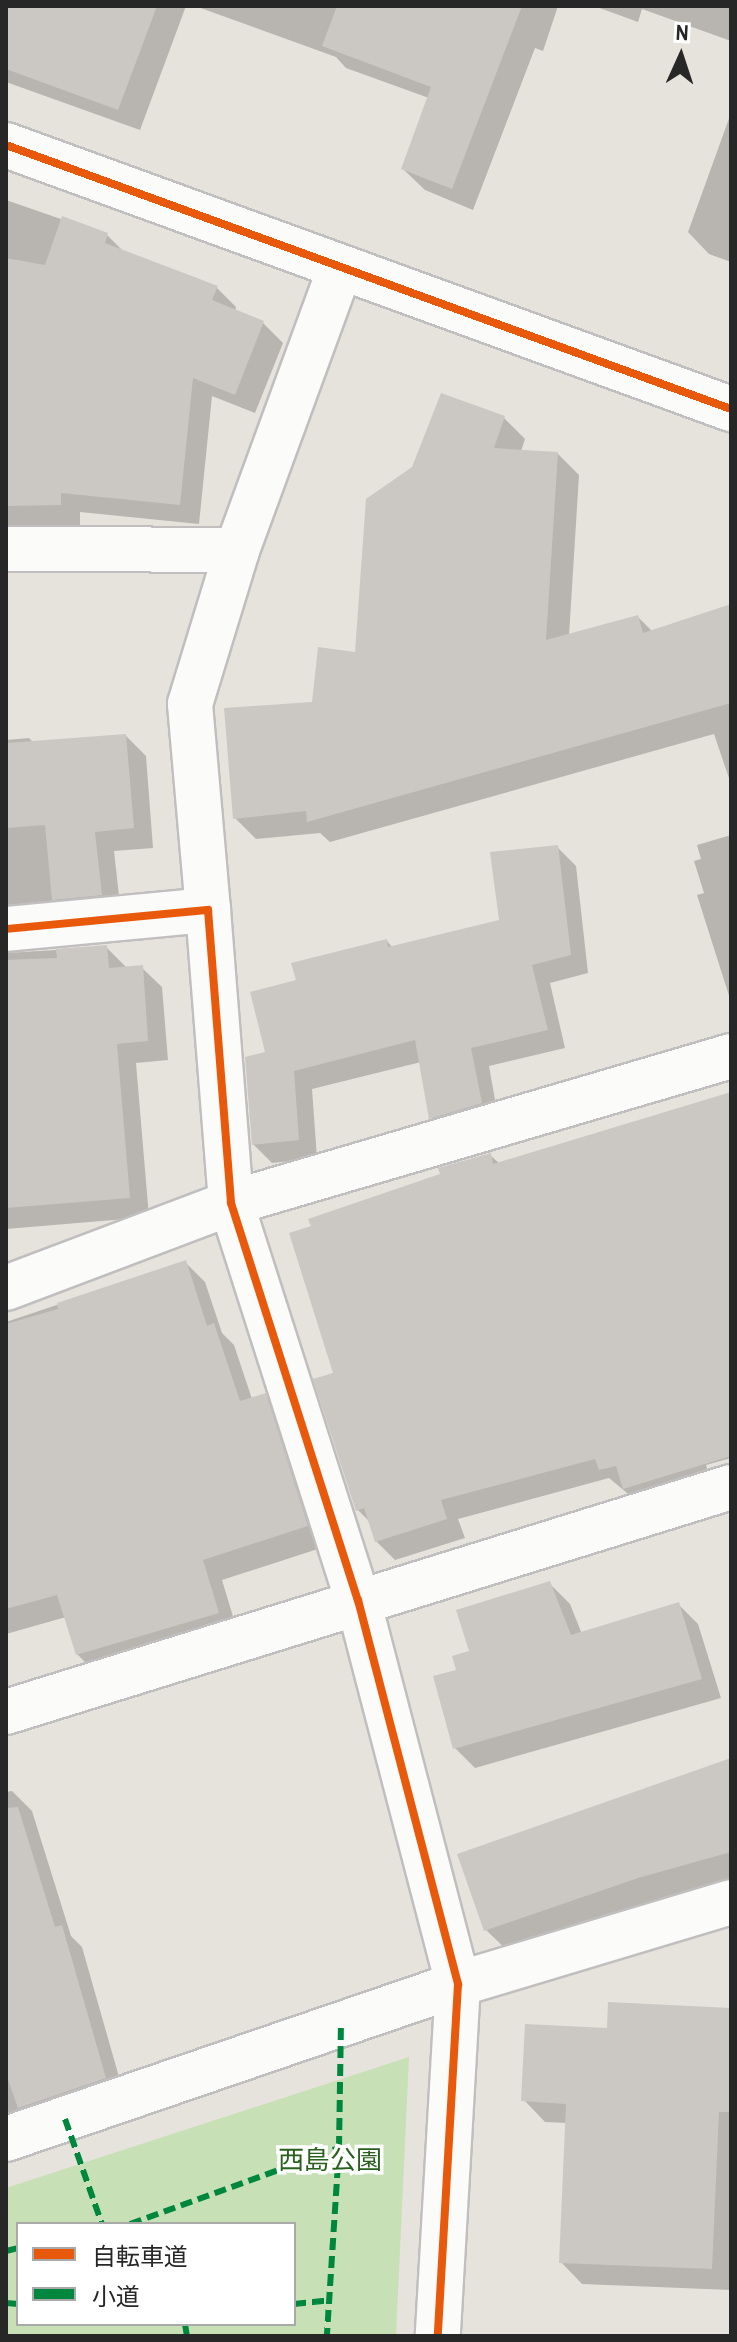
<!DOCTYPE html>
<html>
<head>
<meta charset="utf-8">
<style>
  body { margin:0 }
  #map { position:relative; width:737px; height:2342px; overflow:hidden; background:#e6e2dc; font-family:"Archivo Narrow","Noto Sans JP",sans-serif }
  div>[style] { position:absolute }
  .green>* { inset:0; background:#c8e0b6 }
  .shadow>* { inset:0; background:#0003 }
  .building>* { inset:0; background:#cbc8c4 }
  .roads { filter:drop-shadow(2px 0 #c0bebe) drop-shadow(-2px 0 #c0bebe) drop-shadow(0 2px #c0bebe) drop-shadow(0 -2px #c0bebe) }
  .minor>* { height:44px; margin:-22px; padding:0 22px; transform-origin:22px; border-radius:22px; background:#fbfbfa }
  .quiet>* { height:6px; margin-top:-3px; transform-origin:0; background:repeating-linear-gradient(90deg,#00873e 0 12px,transparent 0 18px) }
  .cycleway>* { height:8px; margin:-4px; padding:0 4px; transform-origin:4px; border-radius:4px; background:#e8590c }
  span { translate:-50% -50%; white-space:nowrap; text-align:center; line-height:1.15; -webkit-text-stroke:7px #fff; paint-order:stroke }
  .park-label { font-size:26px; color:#29601c }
  .frame { position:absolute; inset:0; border:8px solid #272727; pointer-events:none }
  .legend { position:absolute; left:16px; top:2222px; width:280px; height:104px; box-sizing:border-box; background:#fff; border:2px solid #a9a9a9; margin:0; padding:10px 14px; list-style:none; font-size:24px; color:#272727 }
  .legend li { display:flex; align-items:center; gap:16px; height:40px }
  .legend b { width:40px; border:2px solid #a9a9a9 }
  .north { position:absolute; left:641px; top:16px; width:80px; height:80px; -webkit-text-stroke:6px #fff; paint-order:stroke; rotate:3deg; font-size:22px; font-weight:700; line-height:32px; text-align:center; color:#272727 }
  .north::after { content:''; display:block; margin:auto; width:28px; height:36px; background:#272727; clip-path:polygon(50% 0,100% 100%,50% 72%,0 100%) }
</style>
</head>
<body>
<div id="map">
  <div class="green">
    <div style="clip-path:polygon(evenodd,409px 2057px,396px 2336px,6px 2336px,6px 2188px,409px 2057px,18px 2224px,294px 2224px,294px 2324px,18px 2324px,18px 2224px)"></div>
  </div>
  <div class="shadow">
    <div style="clip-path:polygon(6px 6px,186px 6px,140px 130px,6px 82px)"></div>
    <div style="clip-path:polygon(195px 6px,558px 6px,543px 51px,535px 48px,473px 210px,425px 190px,403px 169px,429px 98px,346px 68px,336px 57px)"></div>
    <div style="clip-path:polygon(594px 6px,731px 6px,731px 41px,642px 9px,638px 22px)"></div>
    <div style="clip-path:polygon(731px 113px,731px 262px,709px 254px,688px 232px)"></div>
    <div style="clip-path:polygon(6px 200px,107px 235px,125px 253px,216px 287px,236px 307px,235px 312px,263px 323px,283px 343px,255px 413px,212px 396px,199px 524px,80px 512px,80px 525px,6px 526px)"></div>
    <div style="clip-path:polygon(504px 418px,525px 439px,521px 451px,558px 454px,579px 475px,569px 636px,638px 617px,653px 632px,731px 606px,731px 784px,714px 734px,330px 842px,320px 833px,256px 839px,235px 818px,314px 704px,357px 654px)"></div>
    <div style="clip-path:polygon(126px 736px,146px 756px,153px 848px,114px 851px,121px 914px,6px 935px,6px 740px,29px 738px,34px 743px)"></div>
    <div style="clip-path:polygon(731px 835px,731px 1002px,697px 895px,704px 893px,694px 861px,701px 859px,697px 845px)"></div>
    <div style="clip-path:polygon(557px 847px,576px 866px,588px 973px,550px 983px,565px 1048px,489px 1066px,499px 1122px,450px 1136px,431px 1118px,421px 1062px,312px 1089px,317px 1158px,272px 1163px,253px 1144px,267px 1054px,298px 981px,387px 941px,393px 948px,501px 921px)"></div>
    <div style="clip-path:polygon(106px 947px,126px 967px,142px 968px,162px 987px,168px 1060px,136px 1063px,149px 1217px,6px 1229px,6px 953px)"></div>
    <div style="clip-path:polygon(731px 1095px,731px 1458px,706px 1465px,712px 1486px,644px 1507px,609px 1478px,458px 1519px,465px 1538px,395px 1560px,376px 1541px,371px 1523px,358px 1510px,336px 1374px,442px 1175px,490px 1155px,500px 1164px)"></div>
    <div style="clip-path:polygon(185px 1262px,205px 1282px,222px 1333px,234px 1345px,252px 1399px,265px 1395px,285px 1415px,327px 1546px,222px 1580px,238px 1633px,97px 1674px,77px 1654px,66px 1617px,6px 1634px,6px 1322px)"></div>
    <div style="clip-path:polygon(550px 1584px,570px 1604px,582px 1634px,678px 1604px,698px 1624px,721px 1698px,475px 1768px,455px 1748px,459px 1671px,472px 1652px)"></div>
    <div style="clip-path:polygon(731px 1761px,731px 1879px,591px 1921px,508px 1951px,486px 1930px)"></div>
    <div style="clip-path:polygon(12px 1791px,32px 1811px,71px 1936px,82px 1947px,125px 2098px,6px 2137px,6px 1792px)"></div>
    <div style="clip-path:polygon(731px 2010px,731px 2290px,582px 2284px,561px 2262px,567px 2123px,545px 2122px,524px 2100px,609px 2030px)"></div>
  </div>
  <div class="building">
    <div style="clip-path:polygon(6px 6px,157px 6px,118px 110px,6px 69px)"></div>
    <div style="clip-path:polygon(337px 6px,522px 6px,452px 189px,401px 169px,431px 87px,322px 46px)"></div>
    <div style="clip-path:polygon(62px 216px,108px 233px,105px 243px,218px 286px,212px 300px,264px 321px,235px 395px,193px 378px,180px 505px,61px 493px,61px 505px,6px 506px,6px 258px,45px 265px)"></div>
    <div style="clip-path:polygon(441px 393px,505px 416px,494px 448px,558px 452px,546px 640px,638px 615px,643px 633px,731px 604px,731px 703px,307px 822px,306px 811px,233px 819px,224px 708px,312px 702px,318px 647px,355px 652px,366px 499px,412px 467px)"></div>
    <div style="clip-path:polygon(126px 734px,134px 828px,95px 832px,102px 895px,52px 900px,45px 825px,6px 828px,6px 743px)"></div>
    <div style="clip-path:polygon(558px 845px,571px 955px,532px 965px,548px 1030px,471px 1048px,482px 1103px,429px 1119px,415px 1040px,294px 1071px,299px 1140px,252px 1145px,245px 1057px,265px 1052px,250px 992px,296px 980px,291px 963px,387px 939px,388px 947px,499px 920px,490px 852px)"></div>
    <div style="clip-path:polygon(107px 945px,109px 968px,143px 965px,148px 1041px,117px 1044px,130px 1198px,6px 1208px,6px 960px,57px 958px,56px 949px)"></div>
    <div style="clip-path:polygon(731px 1092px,731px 1456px,623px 1489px,616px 1466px,599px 1470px,595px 1459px,441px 1500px,447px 1519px,375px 1542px,364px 1508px,356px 1511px,313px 1379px,333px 1373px,289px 1233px,311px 1226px,308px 1219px,440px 1174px,438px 1168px,491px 1153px,493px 1164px)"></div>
    <div style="clip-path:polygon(186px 1260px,207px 1326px,214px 1323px,240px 1401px,266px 1393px,308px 1526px,203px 1560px,219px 1613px,76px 1655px,57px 1595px,6px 1609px,6px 1324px,58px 1309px,57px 1303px)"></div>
    <div style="clip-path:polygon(550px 1581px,571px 1635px,679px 1602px,702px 1679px,453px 1749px,433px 1676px,456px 1670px,452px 1656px,469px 1651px,456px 1610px)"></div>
    <div style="clip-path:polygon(731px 1758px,731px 1852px,638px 1878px,484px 1931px,457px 1854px)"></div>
    <div style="clip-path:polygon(18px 1807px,55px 1927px,62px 1925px,106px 2078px,18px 2108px,6px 2074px,6px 1808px)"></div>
    <div style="clip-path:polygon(608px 2002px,731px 2008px,731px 2112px,719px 2112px,712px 2269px,559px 2263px,566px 2104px,521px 2101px,525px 2024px,607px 2028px)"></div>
  </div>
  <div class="roads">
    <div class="minor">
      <div style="left:6px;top:145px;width:772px;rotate:20.01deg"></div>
      <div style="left:6px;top:549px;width:231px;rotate:0.2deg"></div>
      <div style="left:208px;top:910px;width:207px;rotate:-95deg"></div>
      <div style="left:190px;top:704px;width:161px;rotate:-73deg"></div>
      <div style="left:237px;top:550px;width:300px;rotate:-69.9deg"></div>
      <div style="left:6px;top:929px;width:203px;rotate:-5.4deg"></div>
      <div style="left:208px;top:910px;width:294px;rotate:85.5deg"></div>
      <div style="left:231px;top:1203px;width:417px;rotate:72.3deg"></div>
      <div style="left:358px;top:1600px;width:397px;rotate:75.4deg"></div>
      <div style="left:458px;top:1984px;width:353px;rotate:93.3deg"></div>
      <div style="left:6px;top:1288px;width:241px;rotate:-20.7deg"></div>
      <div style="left:231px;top:1203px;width:521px;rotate:-16.38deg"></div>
      <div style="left:6px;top:1712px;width:759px;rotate:-17.24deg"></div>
      <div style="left:6px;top:2139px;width:478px;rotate:-18.9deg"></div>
      <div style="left:458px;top:1984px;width:285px;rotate:-16.7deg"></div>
    </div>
  </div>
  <div class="quiet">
    <div style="left:65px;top:2119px;width:111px;rotate:70.6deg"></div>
    <div style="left:339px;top:2148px;width:124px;rotate:-89.1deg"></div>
    <div style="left:130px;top:2224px;width:222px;rotate:-20deg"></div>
    <div style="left:339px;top:2148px;width:188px;rotate:93.7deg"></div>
    <div style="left:6px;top:2251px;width:12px;rotate:-14deg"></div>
    <div style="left:6px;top:2303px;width:12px;rotate:5deg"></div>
    <div style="left:294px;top:2304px;width:36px;rotate:-6deg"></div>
    <div style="left:185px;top:2324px;width:12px;rotate:81deg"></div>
  </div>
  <div class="cycleway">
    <div style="left:6px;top:145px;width:772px;rotate:20.01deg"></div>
    <div style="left:6px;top:929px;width:203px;rotate:-5.4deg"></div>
    <div style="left:208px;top:910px;width:294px;rotate:85.5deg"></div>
    <div style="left:231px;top:1203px;width:417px;rotate:72.3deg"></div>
    <div style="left:358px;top:1600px;width:397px;rotate:75.4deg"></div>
    <div style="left:458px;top:1984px;width:353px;rotate:93.3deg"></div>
  </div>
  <div class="park-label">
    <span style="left:330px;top:2160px">西島公園</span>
  </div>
  <div class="frame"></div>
  <ul class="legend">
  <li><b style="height:10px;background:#e8590c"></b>自転車道</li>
  <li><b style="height:10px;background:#00873e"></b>小道</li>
  </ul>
  <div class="north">N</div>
</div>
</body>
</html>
